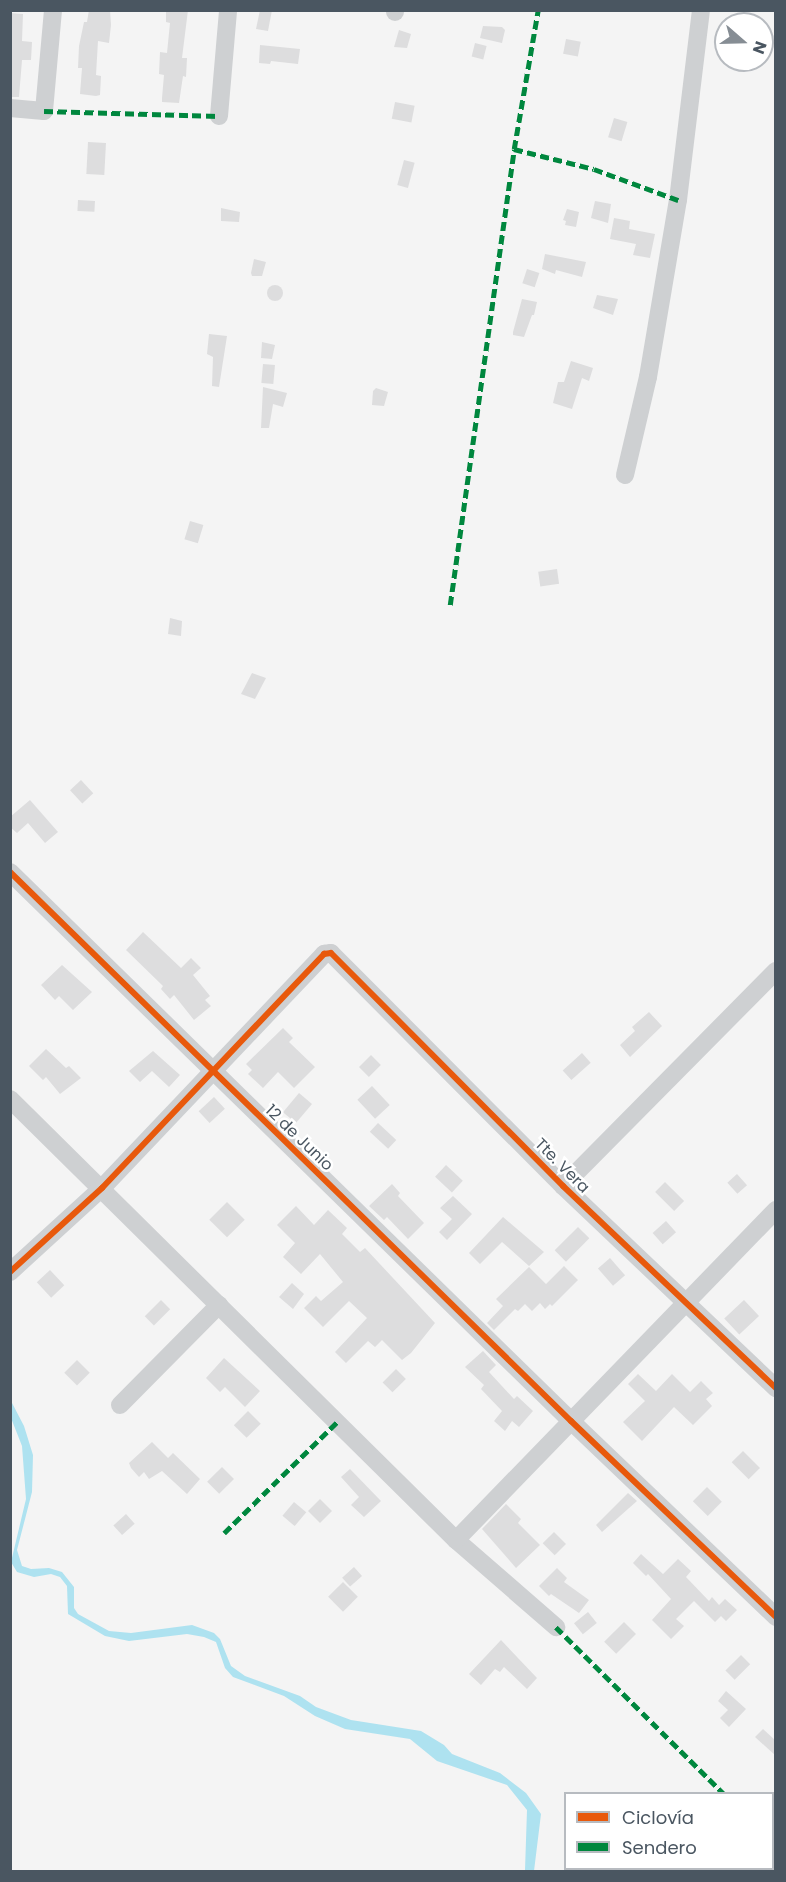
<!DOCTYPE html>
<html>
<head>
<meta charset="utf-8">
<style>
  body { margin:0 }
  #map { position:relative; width:786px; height:1882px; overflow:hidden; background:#f4f4f4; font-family:Poppins,sans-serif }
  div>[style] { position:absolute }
  .water>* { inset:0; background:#aee2f0 }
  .building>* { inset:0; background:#ddddde; transform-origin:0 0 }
  .round { border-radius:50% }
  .minor>* { height:18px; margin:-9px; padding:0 9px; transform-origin:9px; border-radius:9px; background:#ced0d2 }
  .quiet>* { height:4.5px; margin-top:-2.25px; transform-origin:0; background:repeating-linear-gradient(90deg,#00873e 0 9px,transparent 0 13.5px) }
  .cycleway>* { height:6px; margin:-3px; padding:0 3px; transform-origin:3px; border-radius:3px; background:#e8590c }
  span { translate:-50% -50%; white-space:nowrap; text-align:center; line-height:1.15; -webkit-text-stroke:5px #fff; paint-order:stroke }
  .street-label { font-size:16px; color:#4a5661 }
  .frame { position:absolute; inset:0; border:12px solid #4a5661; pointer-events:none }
  .legend { position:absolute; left:564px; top:1792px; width:210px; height:78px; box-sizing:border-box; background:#fff; border:2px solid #b7bbc0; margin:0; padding:8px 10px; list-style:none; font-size:18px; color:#4a5661 }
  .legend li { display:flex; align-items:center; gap:12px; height:30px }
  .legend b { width:30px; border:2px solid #b7bbc0 }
  .north { position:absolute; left:714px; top:12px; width:60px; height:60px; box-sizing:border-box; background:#fff; border:2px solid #b7bbc0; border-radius:50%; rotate:110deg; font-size:16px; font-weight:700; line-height:24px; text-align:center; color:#4a5661 }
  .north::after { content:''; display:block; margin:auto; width:21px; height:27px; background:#868d94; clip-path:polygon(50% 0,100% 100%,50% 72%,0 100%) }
</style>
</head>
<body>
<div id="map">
  <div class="water">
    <div style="clip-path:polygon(11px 1401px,24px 1426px,33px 1455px,32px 1492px,17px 1550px,22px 1566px,31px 1569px,49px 1568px,62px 1572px,74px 1587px,74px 1608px,78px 1614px,109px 1631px,131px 1633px,192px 1625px,214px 1633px,220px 1639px,231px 1666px,245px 1676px,300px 1696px,316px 1707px,351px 1720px,421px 1731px,444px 1745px,452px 1754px,500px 1773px,526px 1793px,541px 1814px,534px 1871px,525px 1870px,527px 1810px,507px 1785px,437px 1761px,410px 1739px,345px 1729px,315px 1716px,284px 1696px,233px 1677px,225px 1668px,216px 1642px,204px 1637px,187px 1634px,129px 1641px,105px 1636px,68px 1614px,67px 1586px,60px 1577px,51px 1574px,34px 1577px,17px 1572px,11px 1562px,26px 1499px,22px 1446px,11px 1418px)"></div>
  </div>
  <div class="building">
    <div style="clip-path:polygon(89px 10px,110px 10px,111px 25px,109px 43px,98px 41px,96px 75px,101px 76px,100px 95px,96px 96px,80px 94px,82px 68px,78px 68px,79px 46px,84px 22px,87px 22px)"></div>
    <div style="clip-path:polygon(166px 10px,188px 10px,182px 58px,187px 58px,186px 77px,183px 76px,179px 103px,162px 102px,162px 98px,164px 75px,159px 74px,160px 52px,167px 53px,170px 23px,166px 22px)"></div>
    <div style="clip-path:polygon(260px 10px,272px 10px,268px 31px,256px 29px)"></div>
    <div style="clip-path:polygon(10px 13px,23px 14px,22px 41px,32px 42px,31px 60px,22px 60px,19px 97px,10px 97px)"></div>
    <div style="clip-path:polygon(483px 26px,502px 27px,505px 30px,502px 43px,480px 38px)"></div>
    <div style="clip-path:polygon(399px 30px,411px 34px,407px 48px,394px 47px)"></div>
    <div style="left:566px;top:39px;width:15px;height:15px;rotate:11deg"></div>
    <div style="left:475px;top:43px;width:12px;height:14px;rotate:14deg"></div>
    <div style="clip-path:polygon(260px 45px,300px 49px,298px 64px,271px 61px,270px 64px,259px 63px)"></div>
    <div style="left:395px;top:102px;width:20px;height:17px;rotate:11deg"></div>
    <div style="left:614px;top:118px;width:14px;height:20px;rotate:17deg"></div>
    <div style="left:88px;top:142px;width:18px;height:32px;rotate:3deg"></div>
    <div style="left:404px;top:160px;width:11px;height:26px;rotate:15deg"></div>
    <div style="left:78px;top:200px;width:17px;height:11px;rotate:3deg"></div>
    <div style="clip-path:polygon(595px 201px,611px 204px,608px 223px,591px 218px)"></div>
    <div style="clip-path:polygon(221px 208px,240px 212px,239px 222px,221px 221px)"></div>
    <div style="clip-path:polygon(567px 209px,579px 212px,576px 227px,565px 225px,566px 221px,563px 220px)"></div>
    <div style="clip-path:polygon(614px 218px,630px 221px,629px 229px,655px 234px,650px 258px,633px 255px,636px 244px,610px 239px)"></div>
    <div style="clip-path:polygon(545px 254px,586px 262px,582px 277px,556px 270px,555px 274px,542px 269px)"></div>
    <div style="clip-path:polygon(254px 259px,266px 262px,262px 276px,252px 276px,251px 273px)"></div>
    <div style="left:527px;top:269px;width:13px;height:15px;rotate:18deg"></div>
    <div class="round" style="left:267px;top:285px;width:16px;height:16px"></div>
    <div style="clip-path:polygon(597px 295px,618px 299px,613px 315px,593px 308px)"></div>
    <div style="clip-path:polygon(522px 299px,537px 302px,534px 315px,532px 315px,524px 337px,513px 335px,513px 332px)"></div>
    <div style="clip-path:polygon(209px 334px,227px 336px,219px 387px,212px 386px,213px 357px,207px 354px)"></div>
    <div style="clip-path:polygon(262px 342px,275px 345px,272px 359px,261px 358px)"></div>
    <div style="clip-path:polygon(571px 361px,593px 368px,589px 381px,582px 378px,572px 409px,553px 403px,558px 382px,564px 382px)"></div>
    <div style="left:263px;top:364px;width:12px;height:19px;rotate:5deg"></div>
    <div style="clip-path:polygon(263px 387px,287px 393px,283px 407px,273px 404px,269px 428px,261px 428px)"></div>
    <div style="clip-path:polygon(376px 388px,388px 392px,384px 406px,372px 405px,373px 391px)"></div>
    <div style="left:190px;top:521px;width:14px;height:19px;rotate:17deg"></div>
    <div style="left:557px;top:569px;width:15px;height:19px;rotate:82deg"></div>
    <div style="clip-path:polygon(170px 618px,182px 621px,181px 636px,168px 634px)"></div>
    <div style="clip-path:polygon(252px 673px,266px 678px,255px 699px,241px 694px)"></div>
    <div style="left:81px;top:780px;width:18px;height:15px;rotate:47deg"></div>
    <div style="clip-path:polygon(30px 800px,58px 832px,45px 843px,28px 823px,17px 833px,10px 827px,10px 817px)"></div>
    <div style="clip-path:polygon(143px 932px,181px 968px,191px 958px,201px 968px,193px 975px,210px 996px,205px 1000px,211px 1006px,194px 1020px,174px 995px,170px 999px,161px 989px,163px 986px,126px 950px)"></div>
    <div style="clip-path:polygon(62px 965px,92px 992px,73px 1010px,59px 996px,55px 1000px,41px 985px)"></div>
    <div style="clip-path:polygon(649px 1012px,662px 1026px,630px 1057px,620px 1045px,635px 1031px,632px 1027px)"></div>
    <div style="clip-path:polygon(283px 1028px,293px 1038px,289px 1042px,315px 1067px,294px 1088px,278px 1072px,263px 1088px,248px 1074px,252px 1070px,246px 1064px)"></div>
    <div style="clip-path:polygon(46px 1049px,66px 1068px,69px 1066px,81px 1078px,60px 1094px,46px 1077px,43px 1080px,29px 1066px)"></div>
    <div style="clip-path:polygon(153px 1051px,180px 1075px,169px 1087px,152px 1071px,140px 1082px,129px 1071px)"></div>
    <div style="left:582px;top:1053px;width:13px;height:26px;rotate:48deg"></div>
    <div style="left:371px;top:1055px;width:14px;height:17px;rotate:45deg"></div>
    <div style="left:372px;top:1086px;width:26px;height:20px;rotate:47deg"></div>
    <div style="left:299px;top:1093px;width:17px;height:25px;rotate:40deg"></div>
    <div style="left:214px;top:1097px;width:16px;height:21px;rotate:47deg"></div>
    <div style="left:378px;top:1123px;width:25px;height:12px;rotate:43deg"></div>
    <div style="left:446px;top:1165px;width:23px;height:16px;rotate:43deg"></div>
    <div style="left:737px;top:1174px;width:15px;height:13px;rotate:48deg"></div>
    <div style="left:665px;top:1182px;width:27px;height:14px;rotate:45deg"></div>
    <div style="clip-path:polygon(392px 1184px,400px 1193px,398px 1196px,424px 1223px,408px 1239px,387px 1217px,384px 1220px,369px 1206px)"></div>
    <div style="clip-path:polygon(453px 1196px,472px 1214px,447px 1240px,439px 1232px,452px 1219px,440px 1208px)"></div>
    <div style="left:227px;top:1202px;width:25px;height:25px;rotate:45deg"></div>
    <div style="clip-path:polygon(296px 1206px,314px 1225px,328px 1210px,347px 1228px,342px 1234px,360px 1252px,365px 1248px,435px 1323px,411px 1353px,402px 1360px,382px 1340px,375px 1347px,368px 1341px,346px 1363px,335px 1352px,367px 1318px,349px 1301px,323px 1327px,304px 1308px,316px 1296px,321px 1301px,343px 1282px,320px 1254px,301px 1274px,283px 1257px,295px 1243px,277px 1225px)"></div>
    <div style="clip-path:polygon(503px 1217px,544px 1252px,529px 1266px,502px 1242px,480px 1264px,469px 1253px)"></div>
    <div style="left:666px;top:1221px;width:15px;height:18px;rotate:48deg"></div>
    <div style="left:578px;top:1227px;width:16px;height:33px;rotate:45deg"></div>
    <div style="left:610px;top:1258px;width:23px;height:16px;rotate:49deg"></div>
    <div style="clip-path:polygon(564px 1266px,578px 1280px,552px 1306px,550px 1304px,545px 1309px,540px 1303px,532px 1311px,525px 1304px,518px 1311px,515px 1309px,494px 1330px,487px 1323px,503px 1306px,496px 1299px,529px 1267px,546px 1284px)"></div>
    <div style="left:50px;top:1270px;width:21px;height:18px;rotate:47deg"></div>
    <div style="clip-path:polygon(292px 1283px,304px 1294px,293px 1309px,279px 1297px)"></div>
    <div style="left:161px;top:1300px;width:13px;height:23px;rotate:45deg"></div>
    <div style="left:744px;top:1300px;width:22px;height:27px;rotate:47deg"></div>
    <div style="clip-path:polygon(483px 1351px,496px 1365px,489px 1372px,514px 1399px,517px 1396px,533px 1411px,519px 1427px,512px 1421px,505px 1431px,494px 1421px,502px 1411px,481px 1389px,484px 1385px,465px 1367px)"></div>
    <div style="clip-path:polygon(224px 1358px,260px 1391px,245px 1407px,225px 1387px,220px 1392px,206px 1378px)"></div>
    <div style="left:77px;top:1360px;width:18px;height:18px;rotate:45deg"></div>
    <div style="left:396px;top:1369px;width:14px;height:19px;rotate:45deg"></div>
    <div style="clip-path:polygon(638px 1374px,656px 1391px,672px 1374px,690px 1392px,701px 1381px,713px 1393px,706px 1399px,712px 1406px,693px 1425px,674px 1407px,642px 1441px,623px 1422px,645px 1401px,628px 1384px)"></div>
    <div style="left:248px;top:1411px;width:18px;height:20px;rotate:45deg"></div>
    <div style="clip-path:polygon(152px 1442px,168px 1458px,173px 1453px,200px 1479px,187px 1494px,162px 1471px,149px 1479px,144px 1472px,139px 1477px,131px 1468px,129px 1463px)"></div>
    <div style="left:743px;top:1451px;width:24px;height:16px;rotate:45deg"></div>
    <div style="left:222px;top:1467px;width:17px;height:21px;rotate:45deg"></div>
    <div style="clip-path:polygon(350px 1469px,381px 1501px,364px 1517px,351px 1505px,359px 1497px,341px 1477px)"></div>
    <div style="left:707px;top:1487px;width:21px;height:20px;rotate:45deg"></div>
    <div style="clip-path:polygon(628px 1493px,637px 1501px,602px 1532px,596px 1525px)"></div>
    <div style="left:320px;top:1499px;width:17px;height:17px;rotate:45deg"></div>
    <div style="left:294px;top:1502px;width:16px;height:18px;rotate:40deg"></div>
    <div style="clip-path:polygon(506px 1504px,521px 1519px,518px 1523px,540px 1545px,516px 1568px,482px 1529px)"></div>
    <div style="left:126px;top:1514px;width:13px;height:17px;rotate:48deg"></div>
    <div style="left:554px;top:1532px;width:17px;height:16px;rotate:45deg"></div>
    <div style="clip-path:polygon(641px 1554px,663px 1574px,678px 1559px,691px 1571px,686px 1577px,709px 1601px,712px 1597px,719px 1605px,725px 1599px,737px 1610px,726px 1621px,721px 1616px,715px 1622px,694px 1601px,676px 1619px,684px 1626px,671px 1639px,652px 1620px,671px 1599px,648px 1574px,646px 1576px,633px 1563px)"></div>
    <div style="left:354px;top:1567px;width:12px;height:16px;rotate:48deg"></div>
    <div style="clip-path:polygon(557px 1568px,567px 1578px,564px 1582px,589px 1600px,579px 1613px,551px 1594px,549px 1596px,539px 1586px)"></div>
    <div style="left:343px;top:1582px;width:21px;height:21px;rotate:45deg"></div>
    <div style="left:588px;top:1612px;width:14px;height:18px;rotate:51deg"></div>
    <div style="left:624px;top:1622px;width:17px;height:28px;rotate:45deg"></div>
    <div style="clip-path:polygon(501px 1640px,537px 1678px,527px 1689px,504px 1667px,500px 1672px,495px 1669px,481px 1685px,469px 1674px)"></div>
    <div style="left:741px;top:1655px;width:13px;height:22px;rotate:45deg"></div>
    <div style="clip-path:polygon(726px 1691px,746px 1709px,729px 1727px,720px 1718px,728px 1710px,718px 1701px)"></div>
    <div style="clip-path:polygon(763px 1729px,776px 1741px,776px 1756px,755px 1737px)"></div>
  </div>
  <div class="minor">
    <div style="left:395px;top:12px;width:2px;rotate:-90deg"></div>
    <div style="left:10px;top:108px;width:34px;rotate:5deg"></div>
    <div style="left:44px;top:111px;width:101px;rotate:-84.9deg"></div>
    <div style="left:219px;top:116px;width:106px;rotate:-85.1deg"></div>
    <div style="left:625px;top:475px;width:101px;rotate:-76.8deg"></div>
    <div style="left:648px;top:377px;width:180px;rotate:-80.4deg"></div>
    <div style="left:678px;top:200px;width:191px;rotate:-83.1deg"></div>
    <div style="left:10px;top:872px;width:785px;rotate:44.38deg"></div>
    <div style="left:571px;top:1421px;width:284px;rotate:43.7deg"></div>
    <div style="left:10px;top:1099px;width:627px;rotate:44.68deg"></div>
    <div style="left:456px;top:1540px;width:133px;rotate:41deg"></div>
    <div style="left:563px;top:1186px;width:303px;rotate:-45.3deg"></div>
    <div style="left:10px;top:1272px;width:125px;rotate:-42.4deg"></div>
    <div style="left:102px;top:1188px;width:323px;rotate:-46.5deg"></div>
    <div style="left:324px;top:954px;width:7px;rotate:-8deg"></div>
    <div style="left:331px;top:953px;width:329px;rotate:45.1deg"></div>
    <div style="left:563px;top:1186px;width:294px;rotate:43.5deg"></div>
    <div style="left:120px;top:1405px;width:141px;rotate:-45.3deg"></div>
    <div style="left:456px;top:1540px;width:460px;rotate:-45.9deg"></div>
  </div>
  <div class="quiet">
    <div style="left:44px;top:111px;width:175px;rotate:1.6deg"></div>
    <div style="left:514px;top:149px;width:82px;rotate:14deg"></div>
    <div style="left:594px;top:169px;width:90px;rotate:20.3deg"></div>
    <div style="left:450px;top:605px;width:460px;rotate:-82deg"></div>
    <div style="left:514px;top:149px;width:141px;rotate:-80.2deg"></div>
    <div style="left:224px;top:1533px;width:158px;rotate:-44.5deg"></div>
    <div style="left:556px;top:1627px;width:237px;rotate:44.8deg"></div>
    <div style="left:772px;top:1842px;width:5px;rotate:37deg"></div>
  </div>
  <div class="cycleway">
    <div style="left:10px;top:872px;width:785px;rotate:44.38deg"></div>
    <div style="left:571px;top:1421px;width:284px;rotate:43.7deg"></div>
    <div style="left:10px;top:1272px;width:125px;rotate:-42.4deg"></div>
    <div style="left:102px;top:1188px;width:323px;rotate:-46.5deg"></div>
    <div style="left:324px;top:954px;width:7px;rotate:-8deg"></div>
    <div style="left:331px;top:953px;width:329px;rotate:45.1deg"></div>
    <div style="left:563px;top:1186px;width:294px;rotate:43.5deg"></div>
  </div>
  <div class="street-label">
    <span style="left:299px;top:1138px;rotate:44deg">12 de Junio</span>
    <span style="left:562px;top:1166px;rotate:45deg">Tte. Vera</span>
  </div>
  <div class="frame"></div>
  <ul class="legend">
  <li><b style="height:8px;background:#e8590c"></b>Ciclovía</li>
  <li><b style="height:8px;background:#00873e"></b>Sendero</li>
  </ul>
  <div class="north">N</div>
</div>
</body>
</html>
